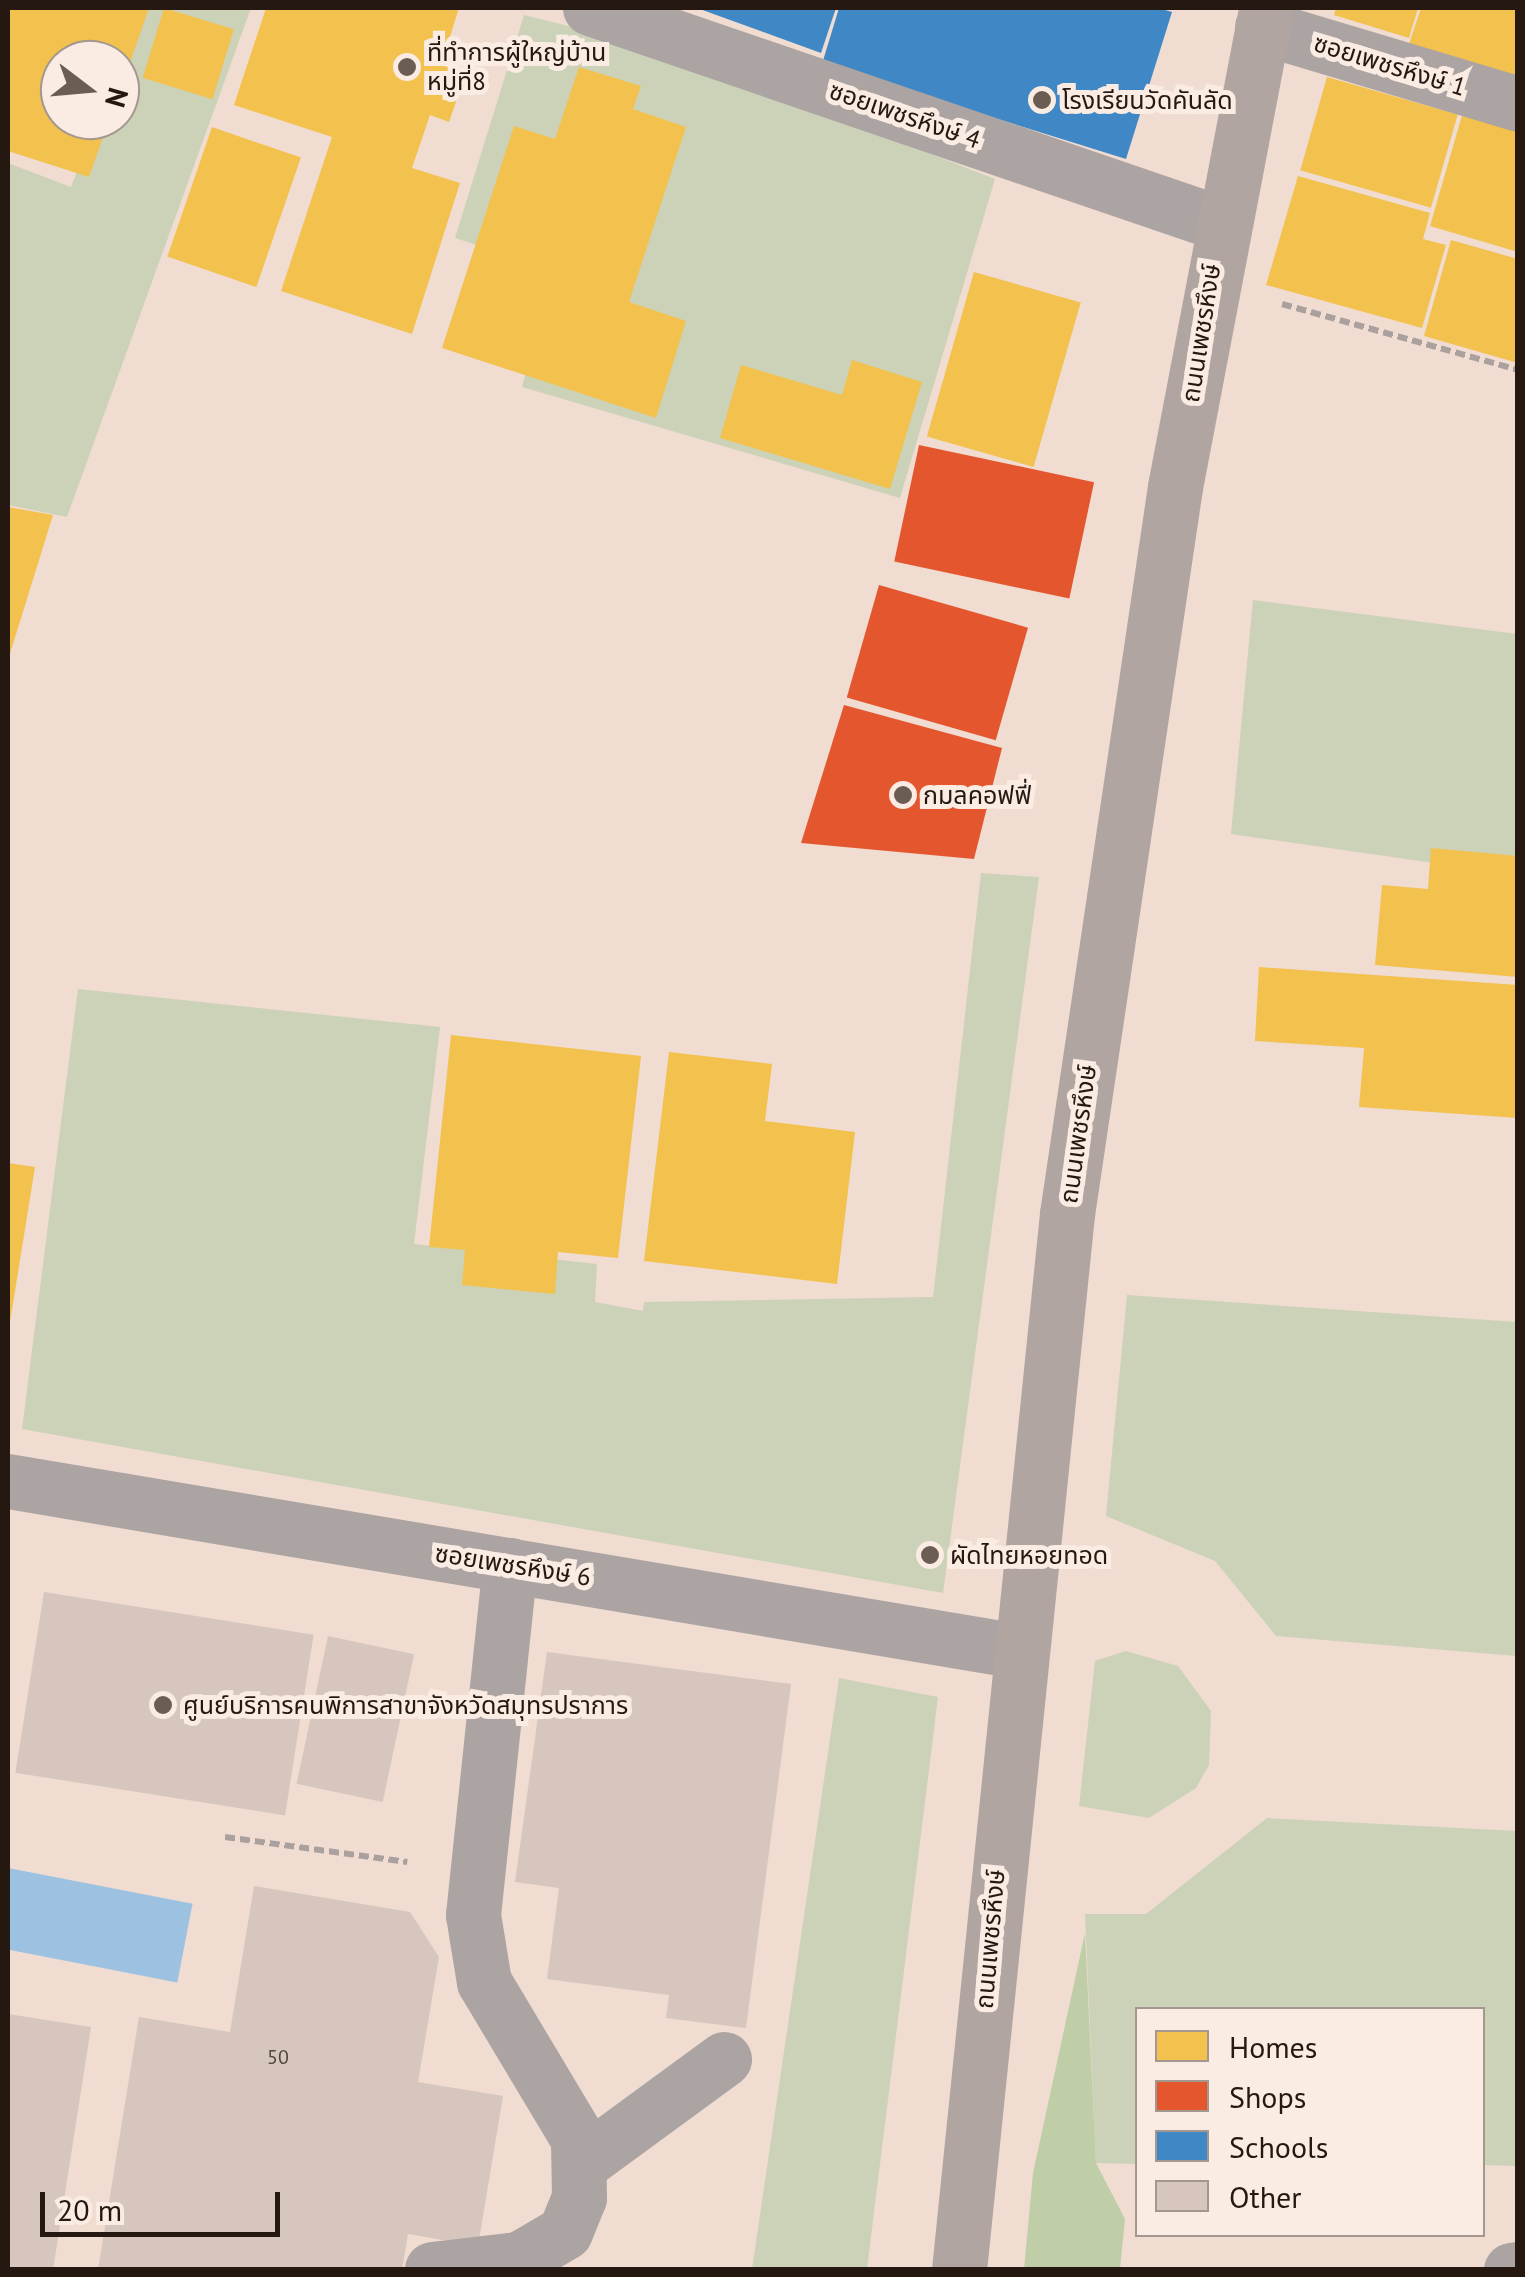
<!DOCTYPE html>
<html>
<head>
<meta charset="utf-8">
<style>
  body { margin:0 }
  #map { position:relative; width:1525px; height:2277px; overflow:hidden; background:#f0dcd1; font-family:"PT Sans","Noto Sans Thai",sans-serif }
  div>[style] { position:absolute }
  .green>* { inset:0; background:#ccd2b7 }
  .forest>* { inset:0; background:#bfcea7 }
  .water>* { inset:0; background:#9dc1e0; transform-origin:0 0 }
  .homes>* { inset:0; background:#f2c14e; transform-origin:0 0 }
  .shops>* { inset:0; background:#e4572e; transform-origin:0 0 }
  .schools>* { inset:0; background:#3f88c5 }
  .building>* { inset:0; background:#d6c6bd; transform-origin:0 0 }
  .path>* { height:6px; margin-top:-3px; transform-origin:0; background:repeating-linear-gradient(90deg,#aaa09d 0 10px,transparent 0 15px) }
  .minor>* { height:55px; margin:-27.5px; padding:0 27.5px; transform-origin:27.5px; border-radius:27.5px; background:#aca4a3 }
  .major>* { height:55px; margin:-27.5px; padding:0 27.5px; transform-origin:27.5px; border-radius:27.5px; background:#b1a5a2 }
  .dots>* { width:28px; height:28px; translate:-50% -50%; box-sizing:border-box; border:5px solid #faebe3; border-radius:50% }
  span { translate:-50% -50%; white-space:nowrap; text-align:center; line-height:1.15; -webkit-text-stroke:10px #faebe3; paint-order:stroke }
  .number-label { font-size:20px; color:#52453d }
  .number-label span { -webkit-text-stroke-width:0 }
  .poi-label { font-size:25px; color:#241810 }
  .left { translate:0 -50%; text-align:left }
  .street-label { font-size:25px; color:#241810 }
  .frame { position:absolute; inset:0; border:10px solid #241810; pointer-events:none }
  .legend { position:absolute; left:1135px; top:2007px; width:350px; height:230px; box-sizing:border-box; background:#faebe3; border:2px solid #a4978f; margin:0; padding:12px 18px; list-style:none; font-size:30px; color:#241810 }
  .legend li { display:flex; align-items:center; gap:20px; height:50px }
  .legend b { width:50px; border:2px solid #a4978f }
  .north { position:absolute; left:40px; top:40px; width:100px; height:100px; box-sizing:border-box; background:#faebe3; border:2px solid #a4978f; border-radius:50%; rotate:106deg; font-size:28px; font-weight:700; line-height:40px; text-align:center; color:#241810 }
  .north::after { content:''; display:block; margin:auto; width:35px; height:45px; background:#6b5d54; clip-path:polygon(50% 0,100% 100%,50% 72%,0 100%) }
  .scale { position:absolute; left:40px; top:2192px; width:240px; height:45px; box-sizing:border-box; border:5px solid #241810; border-top:0; padding-left:12px; font-size:30px; line-height:35px; white-space:nowrap; color:#241810; -webkit-text-stroke:8px #faebe3; paint-order:stroke }
</style>
</head>
<body>
<div id="map">
  <div class="green">
    <div style="clip-path:polygon(140px 8px,251px 8px,67px 517px,8px 505px,8px 163px,71px 187px,97px 120px,120px 120px,120px 60px)"></div>
    <div style="clip-path:polygon(524px 15px,665px 50px,995px 179px,900px 498px,522px 387px,551px 269px,455px 238px)"></div>
    <div style="clip-path:polygon(1253px 600px,1517px 634px,1517px 875px,1231px 834px)"></div>
    <div style="clip-path:polygon(981px 873px,1039px 877px,943px 1593px,22px 1429px,78px 989px,440px 1027px,414px 1244px,597px 1264px,595px 1302px,643px 1311px,644px 1302px,933px 1297px)"></div>
    <div style="clip-path:polygon(1127px 1295px,1517px 1322px,1517px 1656px,1276px 1636px,1215px 1561px,1106px 1516px)"></div>
    <div style="clip-path:polygon(1126px 1651px,1178px 1666px,1211px 1711px,1209px 1765px,1196px 1788px,1149px 1818px,1079px 1806px,1095px 1661px)"></div>
    <div style="clip-path:polygon(839px 1678px,938px 1697px,867px 2269px,752px 2269px)"></div>
    <div style="clip-path:polygon(1267px 1818px,1517px 1831px,1517px 2166px,1483px 2165px,1482px 2010px,1138px 2010px,1137px 2164px,1096px 2163px,1085px 1914px,1146px 1914px)"></div>
  </div>
  <div class="forest">
    <div style="clip-path:polygon(1085px 1933px,1096px 2163px,1125px 2219px,1120px 2269px,1024px 2269px,1033px 2173px)"></div>
  </div>
  <div class="water">
    <div style="left:8px;top:1868px;width:188px;height:80px;rotate:11deg"></div>
  </div>
  <div class="homes">
    <div style="clip-path:polygon(8px 8px,149px 8px,121px 88px,120px 60px,60px 60px,60px 120px,109px 120px,89px 177px,8px 151px)"></div>
    <div style="left:164px;top:8px;width:73px;height:73px;rotate:17deg"></div>
    <div style="clip-path:polygon(266px 8px,459px 8px,441px 65px,466px 73px,449px 122px,430px 115px,412px 168px,460px 183px,412px 334px,281px 291px,332px 137px,234px 105px)"></div>
    <div style="clip-path:polygon(1336px 8px,1418px 8px,1409px 38px,1334px 15px)"></div>
    <div style="clip-path:polygon(1421px 8px,1518px 8px,1518px 86px,1407px 50px)"></div>
    <div style="clip-path:polygon(579px 67px,641px 86px,633px 109px,686px 127px,629px 302px,686px 321px,656px 418px,442px 348px,514px 126px,555px 139px)"></div>
    <div style="left:1327px;top:77px;width:136px;height:97px;rotate:16deg"></div>
    <div style="clip-path:polygon(1463px 112px,1518px 128px,1518px 252px,1430px 226px)"></div>
    <div style="left:212px;top:127px;width:94px;height:137px;rotate:19deg"></div>
    <div style="clip-path:polygon(1298px 176px,1430px 213px,1423px 239px,1446px 245px,1422px 328px,1266px 285px)"></div>
    <div style="clip-path:polygon(1451px 240px,1518px 259px,1518px 363px,1424px 336px)"></div>
    <div style="left:974px;top:272px;width:111px;height:171px;rotate:16deg"></div>
    <div style="clip-path:polygon(852px 360px,922px 382px,890px 489px,720px 438px,741px 365px,842px 395px)"></div>
    <div style="clip-path:polygon(8px 507px,53px 515px,8px 660px)"></div>
    <div style="clip-path:polygon(1431px 848px,1518px 856px,1518px 977px,1375px 965px,1382px 885px,1428px 889px)"></div>
    <div style="clip-path:polygon(1259px 967px,1518px 985px,1518px 1118px,1359px 1107px,1364px 1048px,1255px 1041px)"></div>
    <div style="clip-path:polygon(451px 1035px,641px 1056px,618px 1258px,558px 1252px,555px 1294px,462px 1285px,465px 1250px,429px 1247px)"></div>
    <div style="clip-path:polygon(669px 1052px,772px 1064px,765px 1121px,855px 1132px,837px 1284px,644px 1261px)"></div>
    <div style="clip-path:polygon(8px 1163px,35px 1167px,10px 1322px,8px 1322px)"></div>
  </div>
  <div class="shops">
    <div style="left:919px;top:445px;width:179px;height:119px;rotate:12deg"></div>
    <div style="left:879px;top:585px;width:155px;height:117px;rotate:16deg"></div>
    <div style="clip-path:polygon(844px 705px,1002px 748px,974px 859px,801px 843px)"></div>
  </div>
  <div class="schools">
    <div style="clip-path:polygon(697px 8px,836px 8px,821px 53px)"></div>
    <div style="clip-path:polygon(839px 8px,1158px 8px,1172px 12px,1126px 159px,822px 64px)"></div>
  </div>
  <div class="building">
    <div style="left:44px;top:1592px;width:273px;height:183px;rotate:9deg"></div>
    <div style="left:328px;top:1636px;width:88px;height:151px;rotate:12deg"></div>
    <div style="clip-path:polygon(547px 1652px,791px 1684px,746px 2028px,666px 2018px,669px 1995px,547px 1979px,559px 1888px,515px 1882px)"></div>
    <div style="clip-path:polygon(254px 1886px,410px 1912px,439px 1957px,418px 2082px,503px 2096px,478px 2246px,408px 2234px,402px 2270px,98px 2270px,139px 2017px,230px 2032px)"></div>
    <div style="clip-path:polygon(8px 2014px,91px 2027px,53px 2270px,8px 2270px)"></div>
  </div>
  <div class="path">
    <div style="left:1282px;top:304px;width:245px;rotate:15.6deg"></div>
    <div style="left:225px;top:1837px;width:184px;rotate:7.8deg"></div>
  </div>
  <div class="minor">
    <div style="left:590px;top:8px;width:665px;rotate:18.87deg"></div>
    <div style="left:1262px;top:27px;width:267px;rotate:16.7deg"></div>
    <div style="left:8px;top:1481px;width:1025px;rotate:9.55deg"></div>
    <div style="left:582px;top:2163px;width:176px;rotate:-36.2deg"></div>
    <div style="left:432px;top:2269px;width:88px;rotate:-6.6deg"></div>
    <div style="left:519px;top:2259px;width:53px;rotate:-30.4deg"></div>
    <div style="left:565px;top:2232px;width:37px;rotate:-68deg"></div>
    <div style="left:579px;top:2198px;width:59px;rotate:-91deg"></div>
    <div style="left:578px;top:2139px;width:183px;rotate:-120.9deg"></div>
    <div style="left:484px;top:1982px;width:68px;rotate:-99.3deg"></div>
    <div style="left:473px;top:1915px;width:352px;rotate:-84deg"></div>
    <div style="left:1511px;top:2270px;width:7px;rotate:-8deg"></div>
  </div>
  <div class="major">
    <div style="left:959px;top:2270px;width:1062px;rotate:-84.16deg"></div>
    <div style="left:1067px;top:1214px;width:735px;rotate:-81.55deg"></div>
    <div style="left:1175px;top:487px;width:488px;rotate:-79.2deg"></div>
  </div>
  <div class="dots">
    <div style="left:407px;top:67px;background:#6b5d54"></div>
    <div style="left:1042px;top:100px;background:#6b5d54"></div>
    <div style="left:903px;top:795px;background:#6b5d54"></div>
    <div style="left:930px;top:1555px;background:#6b5d54"></div>
    <div style="left:163px;top:1705px;background:#6b5d54"></div>
  </div>
  <div class="number-label">
    <span style="left:278px;top:2057px">50</span>
  </div>
  <div class="poi-label">
    <span class="left" style="left:427px;top:67px">ที่ทำการผู้ใหญ่บ้าน<br>หมู่ที่8</span>
    <span class="left" style="left:1062px;top:100px">โรงเรียนวัดคันลัด</span>
    <span class="left" style="left:923px;top:795px">กมลคอฟฟี่</span>
    <span class="left" style="left:950px;top:1555px">ผัดไทยหอยทอด</span>
    <span class="left" style="left:183px;top:1705px">ศูนย์บริการคนพิการสาขาจังหวัดสมุทรปราการ</span>
  </div>
  <div class="street-label">
    <span style="left:1390px;top:65px;rotate:17deg">ซอยเพชรหึงษ์ 1</span>
    <span style="left:905px;top:115px;rotate:19deg">ซอยเพชรหึงษ์ 4</span>
    <span style="left:1201px;top:333px;rotate:-81deg">ถนนเพชรหึงษ์</span>
    <span style="left:1078px;top:1134px;rotate:-82deg">ถนนเพชรหึงษ์</span>
    <span style="left:513px;top:1565px;rotate:9deg">ซอยเพชรหึงษ์ 6</span>
    <span style="left:990px;top:1939px;rotate:-85deg">ถนนเพชรหึงษ์</span>
  </div>
  <div class="frame"></div>
  <ul class="legend">
  <li><b style="height:28px;background:#f2c14e"></b>Homes</li>
  <li><b style="height:28px;background:#e4572e"></b>Shops</li>
  <li><b style="height:28px;background:#3f88c5"></b>Schools</li>
  <li><b style="height:28px;background:#d6c6bd"></b>Other</li>
  </ul>
  <div class="north">N</div>
  <div class="scale">20 m</div>
</div>
</body>
</html>
